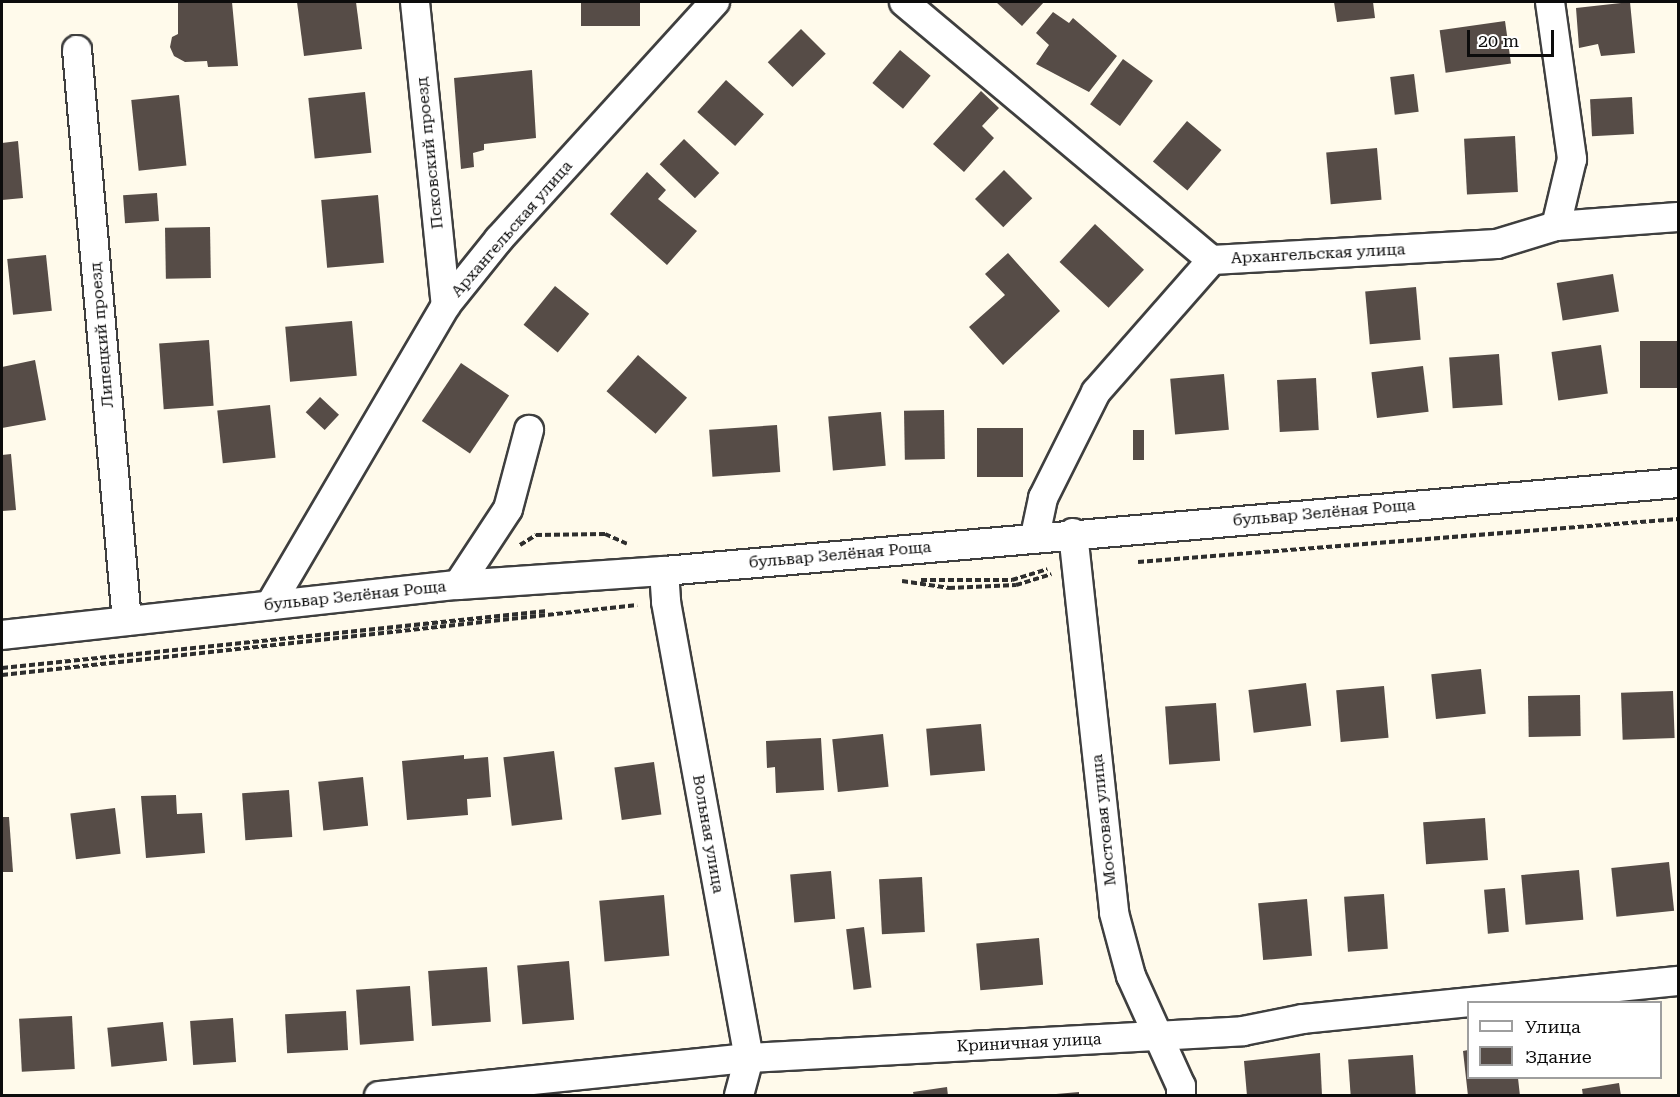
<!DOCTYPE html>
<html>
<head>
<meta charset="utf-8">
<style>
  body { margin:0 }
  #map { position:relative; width:1680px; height:1097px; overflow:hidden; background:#fffaeb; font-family:"Roboto Serif",serif }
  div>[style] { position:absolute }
  .building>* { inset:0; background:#564c47; transform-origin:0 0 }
  .path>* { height:4px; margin-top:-2px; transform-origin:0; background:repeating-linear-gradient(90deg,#2e2e2e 0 6px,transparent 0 9px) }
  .roads { filter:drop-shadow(2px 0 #3f3f3f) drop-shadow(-2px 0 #3f3f3f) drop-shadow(0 2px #3f3f3f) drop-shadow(0 -2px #3f3f3f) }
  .minor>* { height:28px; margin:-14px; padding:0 14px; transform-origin:14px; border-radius:14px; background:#fff }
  span { translate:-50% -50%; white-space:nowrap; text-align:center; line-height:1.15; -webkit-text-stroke:6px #fff; paint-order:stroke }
  .street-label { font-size:16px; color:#0c0c0c }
  .frame { position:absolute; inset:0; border:3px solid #0c0c0c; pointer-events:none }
  .legend { position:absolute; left:1467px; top:1001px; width:195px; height:78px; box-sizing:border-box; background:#fff; border:2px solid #9e9e9e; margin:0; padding:8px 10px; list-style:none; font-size:18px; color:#0c0c0c }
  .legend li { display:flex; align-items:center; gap:12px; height:30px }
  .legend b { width:30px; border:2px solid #9e9e9e }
  .scale { position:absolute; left:1467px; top:30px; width:87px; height:27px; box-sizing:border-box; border:3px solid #0c0c0c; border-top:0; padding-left:8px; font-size:18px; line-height:21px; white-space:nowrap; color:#0c0c0c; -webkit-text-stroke:4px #fff; paint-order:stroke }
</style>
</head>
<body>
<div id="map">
  <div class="building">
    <div style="clip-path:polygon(178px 2px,232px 2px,238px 66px,208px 67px,207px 61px,185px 62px,174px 56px,170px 47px,172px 37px,178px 34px)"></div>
    <div style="clip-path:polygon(297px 2px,356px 2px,362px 49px,304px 56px)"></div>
    <div style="left:581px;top:2px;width:59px;height:24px"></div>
    <div style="clip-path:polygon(996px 2px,1044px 2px,1022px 26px)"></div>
    <div style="clip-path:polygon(1334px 2px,1373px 2px,1375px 18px,1337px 22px)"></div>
    <div style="clip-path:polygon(1630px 2px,1635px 53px,1601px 56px,1598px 44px,1579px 48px,1576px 8px)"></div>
    <div style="clip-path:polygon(1053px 12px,1069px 23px,1073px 18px,1117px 56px,1089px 92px,1036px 64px,1049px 45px,1036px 33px)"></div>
    <div style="left:1505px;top:21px;width:43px;height:66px;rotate:82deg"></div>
    <div style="left:801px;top:29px;width:35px;height:47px;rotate:45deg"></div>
    <div style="left:900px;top:50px;width:40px;height:43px;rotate:40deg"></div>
    <div style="left:1123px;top:59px;width:37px;height:56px;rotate:36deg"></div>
    <div style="clip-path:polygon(532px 70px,536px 138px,484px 144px,484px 150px,473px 153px,474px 167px,461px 169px,454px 78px)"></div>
    <div style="left:1414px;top:74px;width:38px;height:24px;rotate:83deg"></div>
    <div style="left:726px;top:80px;width:51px;height:43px;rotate:42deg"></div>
    <div style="clip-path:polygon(981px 91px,999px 108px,982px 126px,994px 138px,964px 172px,933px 144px)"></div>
    <div style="left:365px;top:92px;width:61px;height:57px;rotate:84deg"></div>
    <div style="left:179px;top:95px;width:71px;height:48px;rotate:84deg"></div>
    <div style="left:1632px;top:97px;width:37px;height:42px;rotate:87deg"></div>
    <div style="left:1187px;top:121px;width:45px;height:53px;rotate:40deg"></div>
    <div style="left:1515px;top:136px;width:56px;height:51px;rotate:87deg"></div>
    <div style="left:684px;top:139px;width:49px;height:35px;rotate:44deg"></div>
    <div style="clip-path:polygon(18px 141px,23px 198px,2px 200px,2px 143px)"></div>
    <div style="left:1377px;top:148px;width:52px;height:51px;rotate:85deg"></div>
    <div style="left:1004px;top:170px;width:40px;height:41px;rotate:45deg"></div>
    <div style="clip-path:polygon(647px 172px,666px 190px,658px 199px,697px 231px,667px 265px,610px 214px)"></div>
    <div style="left:157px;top:193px;width:28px;height:34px;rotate:86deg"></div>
    <div style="left:378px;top:195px;width:68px;height:57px;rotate:85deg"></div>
    <div style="left:1095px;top:224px;width:67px;height:52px;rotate:43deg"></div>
    <div style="left:210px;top:227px;width:51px;height:45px;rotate:89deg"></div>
    <div style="clip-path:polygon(1008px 253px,1060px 311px,1003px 365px,969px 327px,1005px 295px,985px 274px)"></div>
    <div style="left:46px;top:255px;width:56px;height:39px;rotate:84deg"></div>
    <div style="left:1613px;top:274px;width:38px;height:57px;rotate:81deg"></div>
    <div style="left:555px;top:286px;width:44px;height:50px;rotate:39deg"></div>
    <div style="left:1416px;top:287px;width:53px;height:51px;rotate:85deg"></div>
    <div style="left:352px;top:321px;width:55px;height:67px;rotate:85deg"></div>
    <div style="left:209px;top:340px;width:66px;height:50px;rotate:86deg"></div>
    <div style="left:1678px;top:341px;width:47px;height:38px;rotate:90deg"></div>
    <div style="left:1601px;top:345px;width:49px;height:50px;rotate:82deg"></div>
    <div style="left:1499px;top:354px;width:51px;height:50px;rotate:86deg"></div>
    <div style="left:638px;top:355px;width:65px;height:48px;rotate:41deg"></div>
    <div style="clip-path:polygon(35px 360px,46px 420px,2px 428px,2px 367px)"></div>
    <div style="left:461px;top:363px;width:58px;height:70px;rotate:34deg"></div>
    <div style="left:1423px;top:366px;width:46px;height:52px;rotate:83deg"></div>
    <div style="left:1224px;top:374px;width:56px;height:54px;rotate:85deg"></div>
    <div style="left:1316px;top:378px;width:52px;height:39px;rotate:87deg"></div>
    <div style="left:320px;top:397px;width:26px;height:21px;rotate:43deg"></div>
    <div style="left:270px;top:405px;width:53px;height:53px;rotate:84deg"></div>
    <div style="left:944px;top:410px;width:49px;height:40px;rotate:89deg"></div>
    <div style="left:881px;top:412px;width:54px;height:53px;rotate:85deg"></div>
    <div style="left:777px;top:425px;width:47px;height:68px;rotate:86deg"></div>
    <div style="left:977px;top:428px;width:46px;height:49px"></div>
    <div style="left:1133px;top:430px;width:11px;height:30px"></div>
    <div style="clip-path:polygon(11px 454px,16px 510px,2px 511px,2px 455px)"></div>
    <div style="left:1481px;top:669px;width:45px;height:50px;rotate:84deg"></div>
    <div style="left:1306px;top:683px;width:43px;height:58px;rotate:83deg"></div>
    <div style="left:1384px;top:686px;width:52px;height:48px;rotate:85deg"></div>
    <div style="left:1673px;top:691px;width:47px;height:52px;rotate:88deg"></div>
    <div style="left:1580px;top:695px;width:41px;height:52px;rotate:89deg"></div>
    <div style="left:1216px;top:703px;width:58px;height:51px;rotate:86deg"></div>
    <div style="left:981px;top:724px;width:47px;height:55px;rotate:85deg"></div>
    <div style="left:883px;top:734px;width:53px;height:51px;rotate:84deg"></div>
    <div style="clip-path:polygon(821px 738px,824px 790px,776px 793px,775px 767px,767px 768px,766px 741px)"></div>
    <div style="left:554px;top:751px;width:69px;height:51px;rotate:83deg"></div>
    <div style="clip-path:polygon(464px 755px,464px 759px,488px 757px,491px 797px,467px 799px,468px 815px,407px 820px,402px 761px)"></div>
    <div style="left:654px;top:762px;width:53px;height:40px;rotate:82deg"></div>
    <div style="left:363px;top:777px;width:49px;height:45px;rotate:84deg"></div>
    <div style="left:289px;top:790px;width:47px;height:47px;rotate:86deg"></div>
    <div style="clip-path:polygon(176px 795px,177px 814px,202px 813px,205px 853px,146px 858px,141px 796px)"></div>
    <div style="left:115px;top:808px;width:46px;height:45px;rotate:83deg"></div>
    <div style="clip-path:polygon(2px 817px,9px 817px,13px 872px,2px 872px)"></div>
    <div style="left:1485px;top:818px;width:42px;height:62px;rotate:86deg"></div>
    <div style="left:1669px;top:862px;width:49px;height:58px;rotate:84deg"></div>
    <div style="left:1579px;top:870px;width:50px;height:58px;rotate:85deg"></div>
    <div style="left:831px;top:871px;width:48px;height:41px;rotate:85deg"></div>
    <div style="left:922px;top:877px;width:55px;height:43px;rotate:87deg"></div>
    <div style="left:1505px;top:888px;width:44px;height:21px;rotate:85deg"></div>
    <div style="left:1384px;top:894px;width:55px;height:40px;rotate:86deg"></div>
    <div style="left:664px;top:895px;width:61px;height:65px;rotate:85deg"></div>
    <div style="left:1307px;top:899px;width:57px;height:49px;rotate:85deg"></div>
    <div style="left:864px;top:927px;width:61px;height:18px;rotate:83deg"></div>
    <div style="left:1039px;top:938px;width:47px;height:63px;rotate:85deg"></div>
    <div style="left:569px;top:961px;width:59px;height:52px;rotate:85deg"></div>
    <div style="left:487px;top:967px;width:55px;height:59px;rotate:86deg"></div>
    <div style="left:410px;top:986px;width:55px;height:54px;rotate:86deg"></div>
    <div style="left:346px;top:1011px;width:39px;height:61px;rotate:87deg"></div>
    <div style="left:72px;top:1016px;width:53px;height:53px;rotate:87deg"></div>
    <div style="left:233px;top:1018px;width:44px;height:43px;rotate:86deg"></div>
    <div style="left:163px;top:1022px;width:39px;height:56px;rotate:84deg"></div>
    <div style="clip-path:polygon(1468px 1050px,1468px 1078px,1518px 1078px,1520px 1096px,1468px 1096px,1463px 1051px)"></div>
    <div style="clip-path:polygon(1320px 1053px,1322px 1096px,1247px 1096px,1244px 1061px)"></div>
    <div style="left:1413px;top:1055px;width:41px;height:65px;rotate:86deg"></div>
    <div style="clip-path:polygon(1619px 1083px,1621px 1096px,1583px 1096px,1582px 1089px)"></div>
    <div style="clip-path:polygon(947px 1087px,948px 1096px,914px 1096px,913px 1092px)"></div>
    <div style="clip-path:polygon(1079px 1092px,1079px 1096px,1056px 1096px,1056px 1094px)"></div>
  </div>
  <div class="path">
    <div style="left:520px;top:545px;width:19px;rotate:-32deg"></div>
    <div style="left:536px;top:535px;width:69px;rotate:-0.8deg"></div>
    <div style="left:605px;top:534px;width:24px;rotate:24deg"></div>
    <div style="left:1138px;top:562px;width:542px;rotate:-4.55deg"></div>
    <div style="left:921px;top:580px;width:91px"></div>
    <div style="left:1012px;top:580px;width:37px;rotate:-17deg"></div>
    <div style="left:902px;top:581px;width:48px;rotate:8.5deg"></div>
    <div style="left:949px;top:588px;width:67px;rotate:-2.6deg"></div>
    <div style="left:1016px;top:585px;width:37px;rotate:-17deg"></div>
    <div style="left:2px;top:668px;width:548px;rotate:-5.97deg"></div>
    <div style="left:2px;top:675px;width:639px;rotate:-6.29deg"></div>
  </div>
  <div class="roads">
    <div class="minor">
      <div style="left:415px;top:2px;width:305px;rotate:84.2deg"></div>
      <div style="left:904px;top:2px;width:402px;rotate:40deg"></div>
      <div style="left:1212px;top:260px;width:285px;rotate:-3.2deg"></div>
      <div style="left:1497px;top:244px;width:62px;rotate:-17deg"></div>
      <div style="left:1556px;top:226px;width:122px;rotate:-4.2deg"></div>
      <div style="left:1550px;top:2px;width:159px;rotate:82deg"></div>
      <div style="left:1572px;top:159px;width:69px;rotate:103.4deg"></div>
      <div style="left:77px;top:50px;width:573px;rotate:85deg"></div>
      <div style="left:1073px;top:533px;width:382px;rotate:83.8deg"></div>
      <div style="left:1114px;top:913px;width:65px;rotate:74.9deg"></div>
      <div style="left:1131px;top:976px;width:121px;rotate:65.6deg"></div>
      <div style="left:1181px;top:1086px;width:10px;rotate:90deg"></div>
      <div style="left:1035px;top:536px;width:39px;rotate:-78deg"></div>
      <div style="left:1043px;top:498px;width:119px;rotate:-63.4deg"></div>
      <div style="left:1096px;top:392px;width:176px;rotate:-48.7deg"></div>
      <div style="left:664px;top:571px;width:31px;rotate:86deg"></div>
      <div style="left:666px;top:602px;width:463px;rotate:79.7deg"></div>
      <div style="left:749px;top:1058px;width:39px;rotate:105deg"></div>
      <div style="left:458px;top:585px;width:91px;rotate:-56.7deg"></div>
      <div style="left:508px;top:509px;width:82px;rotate:-75.1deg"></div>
      <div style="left:270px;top:605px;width:348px;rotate:-59.6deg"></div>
      <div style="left:446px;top:305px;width:85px;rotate:-51.2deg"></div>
      <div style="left:499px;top:239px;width:321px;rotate:-47.7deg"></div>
      <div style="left:2px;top:635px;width:459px;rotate:-6.3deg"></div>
      <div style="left:458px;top:585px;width:206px;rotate:-3.9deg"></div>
      <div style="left:664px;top:571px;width:1018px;rotate:-4.96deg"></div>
      <div style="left:379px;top:1096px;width:372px;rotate:-5.9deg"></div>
      <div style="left:749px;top:1058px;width:495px;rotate:-3.1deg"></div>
      <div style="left:1243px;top:1031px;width:61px;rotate:-11.3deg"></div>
      <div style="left:1303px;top:1019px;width:377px;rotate:-5.8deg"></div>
    </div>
  </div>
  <div class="street-label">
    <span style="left:430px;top:153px;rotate:-96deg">Псковский проезд</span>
    <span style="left:512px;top:229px;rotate:-49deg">Архангельская улица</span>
    <span style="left:1318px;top:254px;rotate:-3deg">Архангельская улица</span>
    <span style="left:102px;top:335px;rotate:-95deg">Липецкий проезд</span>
    <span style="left:1324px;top:513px;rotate:-5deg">бульвар Зелёная Роща</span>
    <span style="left:840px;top:555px;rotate:-5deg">бульвар Зелёная Роща</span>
    <span style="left:355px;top:596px;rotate:-6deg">бульвар Зелёная Роща</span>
    <span style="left:1104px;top:820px;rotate:-96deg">Мостовая улица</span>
    <span style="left:708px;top:834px;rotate:80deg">Вольная улица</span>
    <span style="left:1029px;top:1043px;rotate:-3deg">Криничная улица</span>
  </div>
  <div class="frame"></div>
  <ul class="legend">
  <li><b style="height:8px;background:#fff"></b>Улица</li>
  <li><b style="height:16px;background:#564c47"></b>Здание</li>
  </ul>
  <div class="scale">20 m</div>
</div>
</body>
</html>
